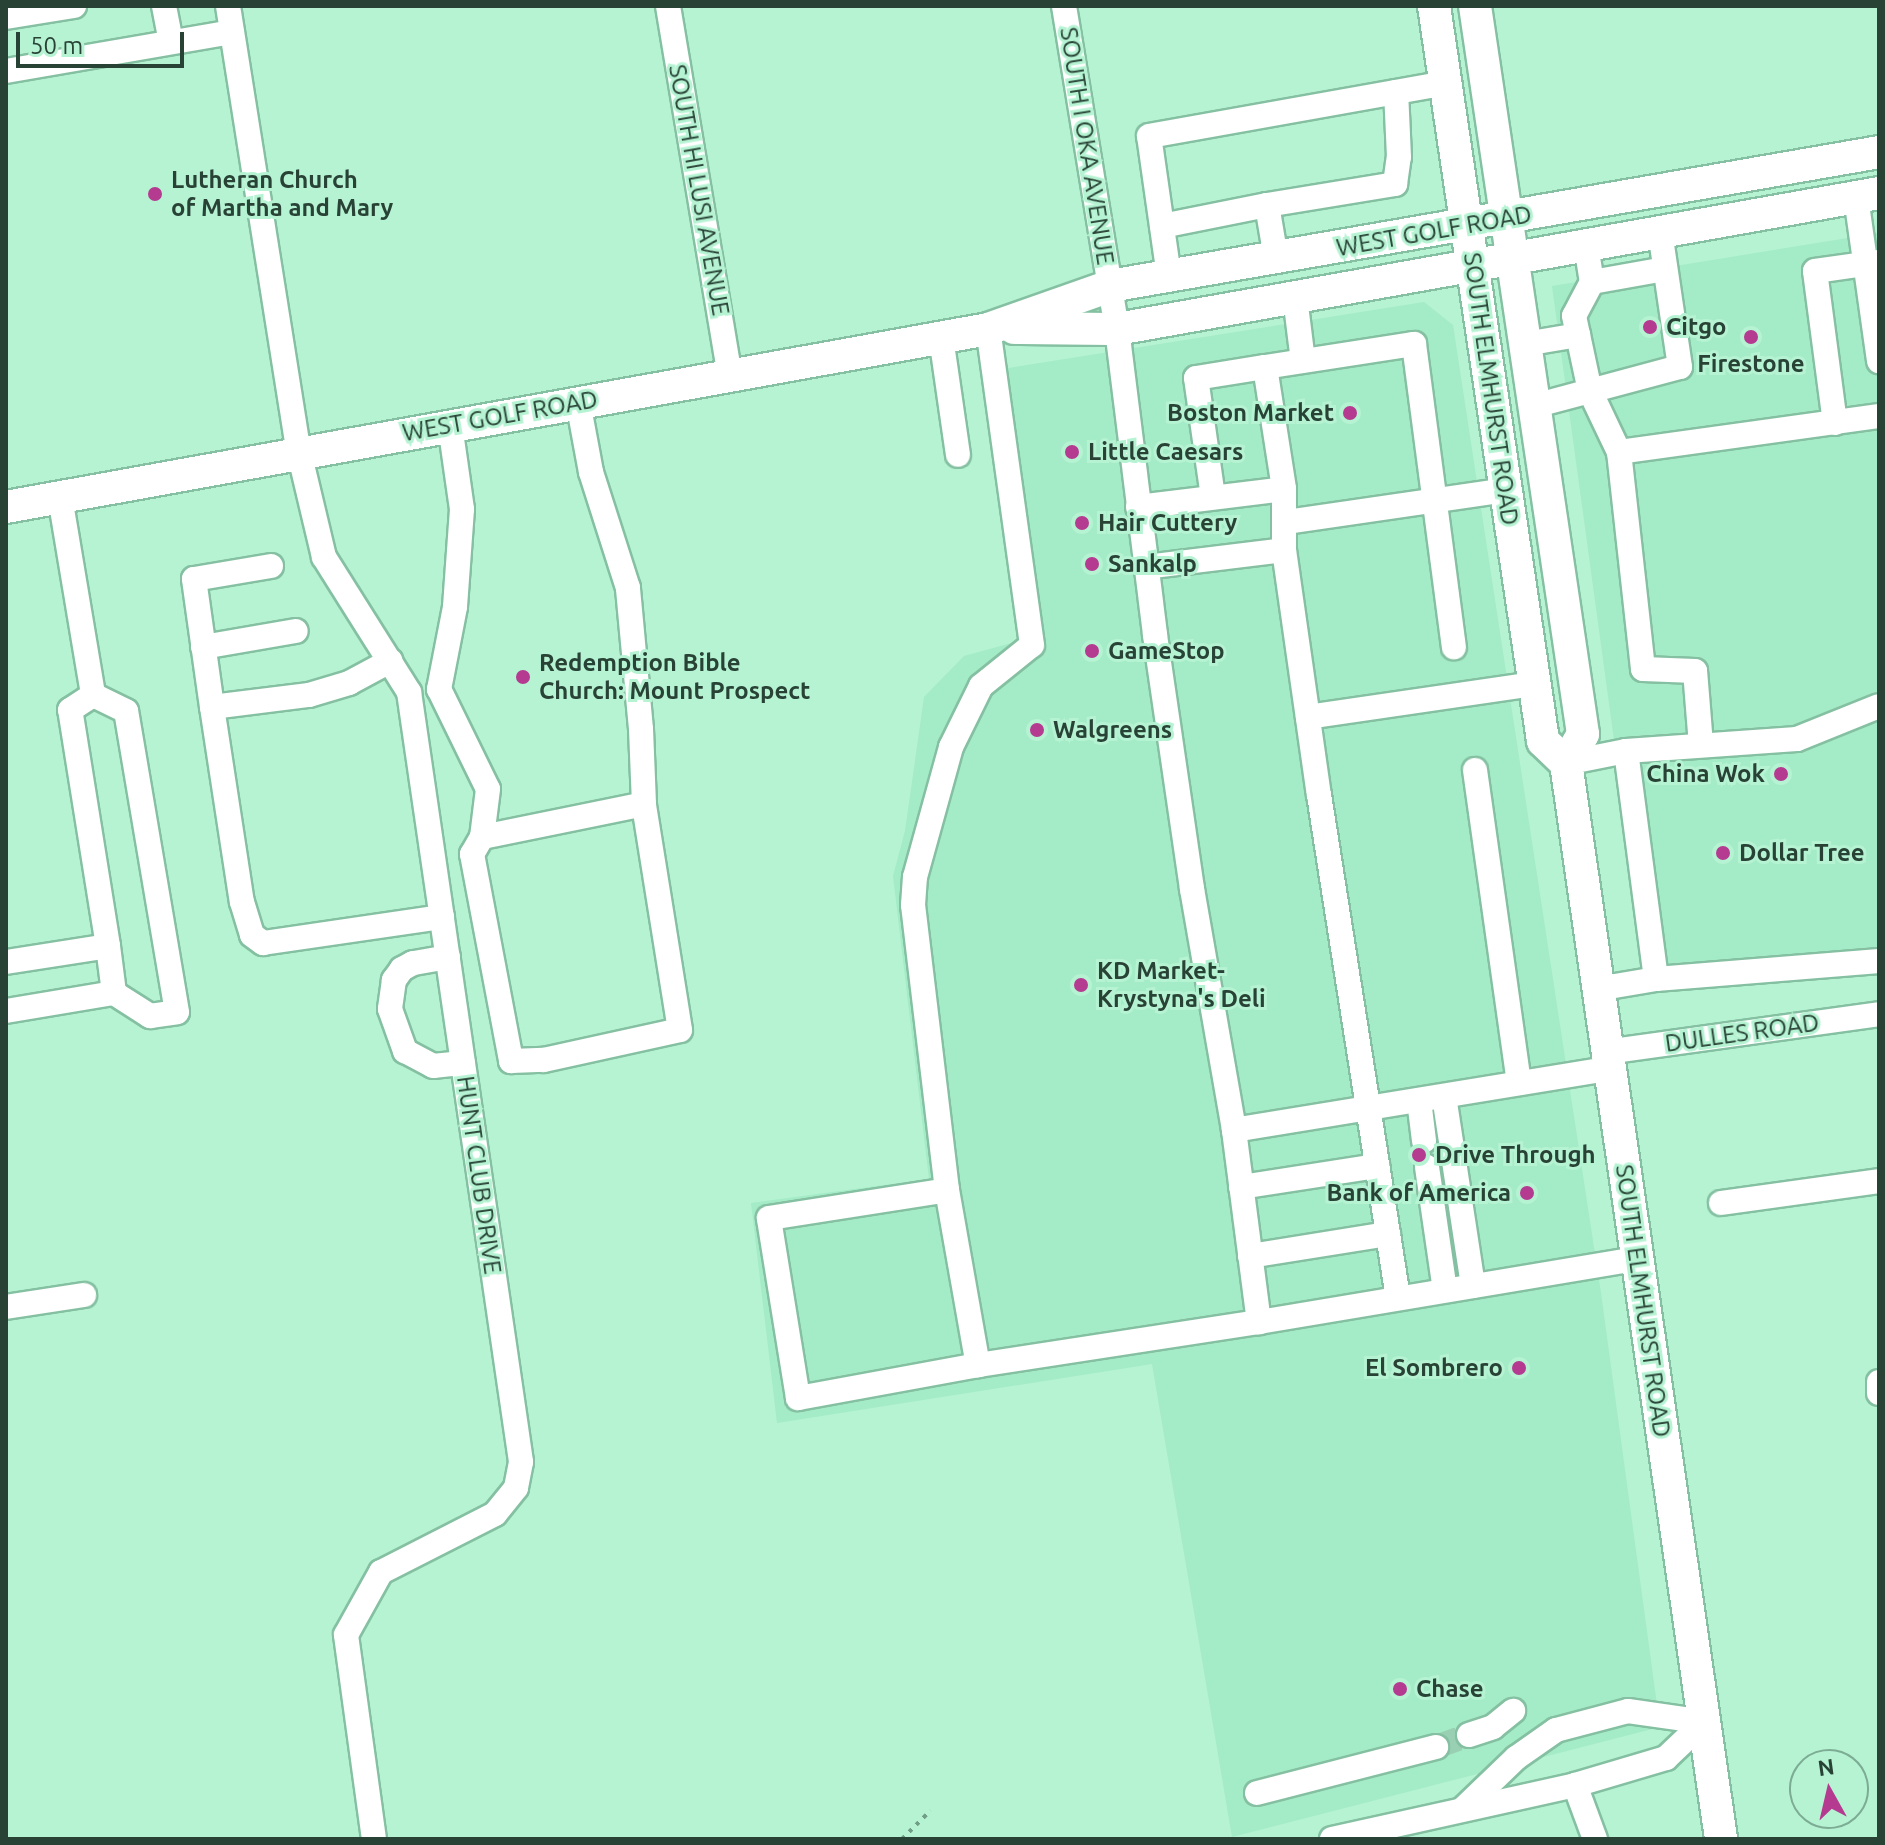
<!DOCTYPE html>
<html>
<head>
<meta charset="utf-8">
<style>
  body { margin:0 }
  #map { position:relative; width:1885px; height:1845px; overflow:hidden; background:#b5f3d3; font-family:Ubuntu,sans-serif }
  div>[style] { position:absolute }
  .built>* { inset:0; background:#a4ebc7 }
  .minor-tunnel>* { height:24px; margin-top:-12px; transform-origin:0; background:repeating-linear-gradient(90deg,#99d0b3 0 24px,transparent 0 36px) }
  .path>* { height:4px; margin-top:-2px; transform-origin:0; background:repeating-linear-gradient(90deg,#719e87 0 4px,transparent 0 10px) }
  .roads { filter:drop-shadow(2px 0 #84c0a1) drop-shadow(-2px 0 #84c0a1) drop-shadow(0 2px #84c0a1) drop-shadow(0 -2px #84c0a1) }
  .minor>* { height:24px; margin:-12px; padding:0 12px; transform-origin:12px; border-radius:12px; background:#fff }
  .major>* { height:32px; margin:-16px; padding:0 16px; transform-origin:16px; border-radius:16px; background:#fff }
  .dots>* { width:22px; height:22px; translate:-50% -50%; box-sizing:border-box; border:4px solid #b5f3d3; border-radius:50% }
  span { translate:-50% -50%; white-space:nowrap; text-align:center; line-height:1.15; -webkit-text-stroke:6px #b5f3d3; paint-order:stroke }
  .street-label { font-size:24px; color:#284235 }
  .poi-label { font-size:24px; color:#284235; font-weight:700 }
  .left { translate:0 -50%; text-align:left }
  .right { translate:-100% -50%; text-align:right }
  .frame { position:absolute; inset:0; border:8px solid #284235; pointer-events:none }
  .north { position:absolute; left:1789px; top:1749px; width:80px; height:80px; box-sizing:border-box; background:#b5f3d3; border:2px solid #7dac94; border-radius:50%; rotate:352deg; font-size:22px; font-weight:700; line-height:32px; text-align:center; color:#284235 }
  .north::after { content:''; display:block; margin:auto; width:28px; height:36px; background:#b43b90; clip-path:polygon(50% 0,100% 100%,50% 72%,0 100%) }
  .scale { position:absolute; left:16px; top:32px; width:168px; height:36px; box-sizing:border-box; border:4px solid #284235; border-top:0; padding-left:10px; font-size:24px; line-height:28px; white-space:nowrap; color:#284235; -webkit-text-stroke:6px #b5f3d3; paint-order:stroke }
</style>
</head>
<body>
<div id="map">
  <div class="built">
    <div style="clip-path:polygon(1879px 233px,1879px 954px,1646px 974px,1552px 286px)"></div>
    <div style="clip-path:polygon(1424px 302px,1453px 325px,1601px 1293px,1660px 1727px,1232px 1837px,1152px 1364px,777px 1423px,751px 1203px,929px 1179px,893px 876px,905px 831px,924px 697px,964px 656px,1026px 639px,996px 370px)"></div>
  </div>
  <div class="minor-tunnel">
    <div style="left:1436px;top:1747px;width:35px;rotate:-20deg"></div>
  </div>
  <div class="path">
    <div style="left:902px;top:1839px;width:40px;rotate:-45deg"></div>
  </div>
  <div class="roads">
    <div class="minor">
      <div style="left:164px;top:6px;width:36px;rotate:79deg"></div>
      <div style="left:228px;top:6px;width:452px;rotate:81deg"></div>
      <div style="left:299px;top:452px;width:108px;rotate:76.6deg"></div>
      <div style="left:324px;top:557px;width:160px;rotate:57.8deg"></div>
      <div style="left:409px;top:692px;width:778px;rotate:81.72deg"></div>
      <div style="left:521px;top:1462px;width:26px;rotate:101deg"></div>
      <div style="left:516px;top:1488px;width:33px;rotate:129deg"></div>
      <div style="left:495px;top:1514px;width:128px;rotate:153deg"></div>
      <div style="left:381px;top:1572px;width:72px;rotate:119.1deg"></div>
      <div style="left:346px;top:1635px;width:206px;rotate:82.2deg"></div>
      <div style="left:668px;top:6px;width:374px;rotate:80.5deg"></div>
      <div style="left:1064px;top:6px;width:327px;rotate:80.7deg"></div>
      <div style="left:1117px;top:329px;width:308px;rotate:82.9deg"></div>
      <div style="left:1155px;top:635px;width:257px;rotate:81.7deg"></div>
      <div style="left:1192px;top:889px;width:245px;rotate:80.1deg"></div>
      <div style="left:1234px;top:1130px;width:194px;rotate:82.6deg"></div>
      <div style="left:1259px;top:1322px;width:382px;rotate:-9.5deg"></div>
      <div style="left:6px;top:17px;width:69px;rotate:-9.2deg"></div>
      <div style="left:6px;top:71px;width:229px;rotate:-9.8deg"></div>
      <div style="left:1856px;top:197px;width:166px;rotate:82deg"></div>
      <div style="left:1267px;top:205px;width:130px;rotate:-9.3deg"></div>
      <div style="left:1395px;top:184px;width:27px;rotate:-82deg"></div>
      <div style="left:1399px;top:157px;width:65px;rotate:-92.6deg"></div>
      <div style="left:1162px;top:226px;width:107px;rotate:-11.3deg"></div>
      <div style="left:1267px;top:205px;width:54px;rotate:80.4deg"></div>
      <div style="left:1586px;top:245px;width:37px;rotate:81deg"></div>
      <div style="left:1592px;top:282px;width:74px;rotate:-10.1deg"></div>
      <div style="left:1169px;top:276px;width:141px;rotate:-98.1deg"></div>
      <div style="left:1149px;top:136px;width:302px;rotate:-10.1deg"></div>
      <div style="left:1592px;top:282px;width:38px;rotate:118deg"></div>
      <div style="left:1574px;top:316px;width:77px;rotate:78deg"></div>
      <div style="left:1590px;top:391px;width:68px;rotate:64.6deg"></div>
      <div style="left:1295px;top:297px;width:64px;rotate:82.9deg"></div>
      <div style="left:941px;top:337px;width:119px;rotate:81.8deg"></div>
      <div style="left:1525px;top:344px;width:54px;rotate:-9.6deg"></div>
      <div style="left:1265px;top:367px;width:151px;rotate:-8.8deg"></div>
      <div style="left:1414px;top:344px;width:306px;rotate:82.5deg"></div>
      <div style="left:1534px;top:406px;width:151px;rotate:-15deg"></div>
      <div style="left:1680px;top:367px;width:136px;rotate:-98.4deg"></div>
      <div style="left:1835px;top:423px;width:153px;rotate:-97.5deg"></div>
      <div style="left:1815px;top:271px;width:65px;rotate:-8deg"></div>
      <div style="left:450px;top:425px;width:85px;rotate:81.9deg"></div>
      <div style="left:462px;top:509px;width:98px;rotate:94.1deg"></div>
      <div style="left:455px;top:607px;width:84px;rotate:101deg"></div>
      <div style="left:439px;top:689px;width:111px;rotate:63.9deg"></div>
      <div style="left:488px;top:789px;width:48px;rotate:97.1deg"></div>
      <div style="left:482px;top:837px;width:20px;rotate:120deg"></div>
      <div style="left:472px;top:854px;width:211px;rotate:79.3deg"></div>
      <div style="left:511px;top:1061px;width:33px;rotate:-2deg"></div>
      <div style="left:544px;top:1060px;width:139px;rotate:-12.4deg"></div>
      <div style="left:680px;top:1030px;width:229px;rotate:-99.1deg"></div>
      <div style="left:644px;top:804px;width:75px;rotate:-92.3deg"></div>
      <div style="left:641px;top:729px;width:142px;rotate:-95.3deg"></div>
      <div style="left:628px;top:588px;width:122px;rotate:-107.7deg"></div>
      <div style="left:591px;top:472px;width:71px;rotate:-100.5deg"></div>
      <div style="left:60px;top:497px;width:201px;rotate:80.5deg"></div>
      <div style="left:1213px;top:497px;width:120px;rotate:-98.1deg"></div>
      <div style="left:1196px;top:378px;width:70px;rotate:-9.1deg"></div>
      <div style="left:1265px;top:367px;width:123px;rotate:81.1deg"></div>
      <div style="left:1284px;top:489px;width:61px;rotate:90deg"></div>
      <div style="left:1284px;top:550px;width:247px;rotate:81.9deg"></div>
      <div style="left:1319px;top:795px;width:509px;rotate:81.07deg"></div>
      <div style="left:1138px;top:507px;width:147px;rotate:-7deg"></div>
      <div style="left:1287px;top:522px;width:221px;rotate:-8.3deg"></div>
      <div style="left:271px;top:566px;width:78px;rotate:170.4deg"></div>
      <div style="left:194px;top:579px;width:129px;rotate:82deg"></div>
      <div style="left:212px;top:707px;width:98px;rotate:-7.1deg"></div>
      <div style="left:309px;top:695px;width:42px;rotate:-16.7deg"></div>
      <div style="left:349px;top:683px;width:47px;rotate:-28.2deg"></div>
      <div style="left:1146px;top:567px;width:139px;rotate:-7deg"></div>
      <div style="left:203px;top:647px;width:94px;rotate:-9.8deg"></div>
      <div style="left:212px;top:707px;width:197px;rotate:81.3deg"></div>
      <div style="left:242px;top:902px;width:34px;rotate:73deg"></div>
      <div style="left:252px;top:935px;width:14px;rotate:36deg"></div>
      <div style="left:263px;top:943px;width:181px;rotate:-8.3deg"></div>
      <div style="left:1308px;top:717px;width:229px;rotate:-8.3deg"></div>
      <div style="left:1701px;top:745px;width:74px;rotate:-94.6deg"></div>
      <div style="left:1695px;top:671px;width:52px;rotate:-177.8deg"></div>
      <div style="left:1643px;top:669px;width:218px;rotate:-96.3deg"></div>
      <div style="left:1619px;top:452px;width:262px;rotate:-7.9deg"></div>
      <div style="left:1626px;top:751px;width:230px;rotate:82.5deg"></div>
      <div style="left:1566px;top:763px;width:61px;rotate:-11.3deg"></div>
      <div style="left:1626px;top:751px;width:171px;rotate:-4deg"></div>
      <div style="left:1797px;top:739px;width:88px;rotate:-21.9deg"></div>
      <div style="left:1475px;top:770px;width:316px;rotate:82deg"></div>
      <div style="left:482px;top:837px;width:165px;rotate:-11.5deg"></div>
      <div style="left:108px;top:946px;width:47px;rotate:82.7deg"></div>
      <div style="left:448px;top:957px;width:36px;rotate:170deg"></div>
      <div style="left:413px;top:963px;width:13px;rotate:151deg"></div>
      <div style="left:402px;top:969px;width:14px;rotate:126deg"></div>
      <div style="left:394px;top:980px;width:29px;rotate:98deg"></div>
      <div style="left:390px;top:1009px;width:45px;rotate:70.3deg"></div>
      <div style="left:405px;top:1051px;width:32px;rotate:28deg"></div>
      <div style="left:433px;top:1066px;width:30px;rotate:-6deg"></div>
      <div style="left:6px;top:962px;width:103px;rotate:-8.9deg"></div>
      <div style="left:108px;top:946px;width:239px;rotate:-99.1deg"></div>
      <div style="left:70px;top:710px;width:27px;rotate:-33deg"></div>
      <div style="left:1597px;top:989px;width:60px;rotate:-9.6deg"></div>
      <div style="left:1656px;top:979px;width:224px;rotate:-4.6deg"></div>
      <div style="left:6px;top:1011px;width:109px;rotate:-9.5deg"></div>
      <div style="left:114px;top:993px;width:43px;rotate:32.6deg"></div>
      <div style="left:150px;top:1016px;width:27px;rotate:-8deg"></div>
      <div style="left:177px;top:1012px;width:305px;rotate:-99.6deg"></div>
      <div style="left:126px;top:711px;width:37px;rotate:-154deg"></div>
      <div style="left:1606px;top:1052px;width:276px;rotate:-7.9deg"></div>
      <div style="left:1444px;top:1096px;width:192px;rotate:81.3deg"></div>
      <div style="left:1419px;top:1100px;width:41px;rotate:83deg"></div>
      <div style="left:1234px;top:1130px;width:379px;rotate:-9.3deg"></div>
      <div style="left:1427px;top:1167px;width:124px;rotate:81.7deg"></div>
      <div style="left:1241px;top:1187px;width:138px;rotate:-8.8deg"></div>
      <div style="left:947px;top:1190px;width:287px;rotate:-96.8deg"></div>
      <div style="left:913px;top:905px;width:28px;rotate:-86deg"></div>
      <div style="left:915px;top:877px;width:135px;rotate:-74.5deg"></div>
      <div style="left:951px;top:747px;width:68px;rotate:-63.8deg"></div>
      <div style="left:981px;top:686px;width:65px;rotate:-38.8deg"></div>
      <div style="left:1032px;top:645px;width:319px;rotate:-97.9deg"></div>
      <div style="left:1721px;top:1203px;width:160px;rotate:-7.9deg"></div>
      <div style="left:1250px;top:1256px;width:140px;rotate:-9.1deg"></div>
      <div style="left:6px;top:1307px;width:79px;rotate:-8.7deg"></div>
      <div style="left:978px;top:1365px;width:183px;rotate:169.6deg"></div>
      <div style="left:798px;top:1398px;width:182px;rotate:-99.2deg"></div>
      <div style="left:769px;top:1218px;width:180px;rotate:-8.9deg"></div>
      <div style="left:947px;top:1190px;width:178px;rotate:80deg"></div>
      <div style="left:978px;top:1365px;width:284px;rotate:-8.7deg"></div>
      <div style="left:1879px;top:1382px;width:11px;rotate:90deg"></div>
      <div style="left:1469px;top:1735px;width:25px;rotate:-18deg"></div>
      <div style="left:1493px;top:1727px;width:26px;rotate:-39deg"></div>
      <div style="left:1575px;top:1785px;width:58px;rotate:69.7deg"></div>
      <div style="left:1257px;top:1793px;width:185px;rotate:-14.4deg"></div>
      <div style="left:1464px;top:1808px;width:72px;rotate:-43.9deg"></div>
      <div style="left:1516px;top:1758px;width:49px;rotate:-35deg"></div>
      <div style="left:1556px;top:1730px;width:74px;rotate:-14.8deg"></div>
      <div style="left:1628px;top:1711px;width:77px;rotate:8.2deg"></div>
      <div style="left:1332px;top:1839px;width:249px;rotate:-12.5deg"></div>
      <div style="left:1575px;top:1785px;width:95px;rotate:-16.5deg"></div>
      <div style="left:1666px;top:1758px;width:52px;rotate:-43.5deg"></div>
    </div>
    <div class="major">
      <div style="left:1434px;top:6px;width:743px;rotate:81.56deg"></div>
      <div style="left:1543px;top:741px;width:32px;rotate:44deg"></div>
      <div style="left:1566px;top:763px;width:1087px;rotate:81.8deg"></div>
      <div style="left:1475px;top:6px;width:736px;rotate:81.56deg"></div>
      <div style="left:1583px;top:734px;width:34px;rotate:120deg"></div>
      <div style="left:1014px;top:328px;width:103px;rotate:0.6deg"></div>
      <div style="left:1117px;top:329px;width:774px;rotate:-10.12deg"></div>
      <div style="left:6px;top:507px;width:998px;rotate:-10.27deg"></div>
      <div style="left:988px;top:329px;width:129px;rotate:-19.4deg"></div>
      <div style="left:1110px;top:286px;width:781px;rotate:-9.88deg"></div>
    </div>
  </div>
  <div class="dots">
    <div style="left:155px;top:194px;background:#b43b90"></div>
    <div style="left:1650px;top:327px;background:#b43b90"></div>
    <div style="left:1751px;top:337px;background:#b43b90"></div>
    <div style="left:1350px;top:413px;background:#b43b90"></div>
    <div style="left:1072px;top:452px;background:#b43b90"></div>
    <div style="left:1082px;top:523px;background:#b43b90"></div>
    <div style="left:1092px;top:564px;background:#b43b90"></div>
    <div style="left:1092px;top:651px;background:#b43b90"></div>
    <div style="left:523px;top:677px;background:#b43b90"></div>
    <div style="left:1037px;top:730px;background:#b43b90"></div>
    <div style="left:1781px;top:774px;background:#b43b90"></div>
    <div style="left:1723px;top:853px;background:#b43b90"></div>
    <div style="left:1081px;top:985px;background:#b43b90"></div>
    <div style="left:1419px;top:1155px;background:#b43b90"></div>
    <div style="left:1527px;top:1193px;background:#b43b90"></div>
    <div style="left:1519px;top:1368px;background:#b43b90"></div>
    <div style="left:1400px;top:1689px;background:#b43b90"></div>
  </div>
  <div class="street-label">
    <span style="left:1087px;top:146px;rotate:81deg">SOUTH I OKA AVENUE</span>
    <span style="left:699px;top:190px;rotate:80deg">SOUTH HI LUSI AVENUE</span>
    <span style="left:1434px;top:231px;rotate:-10deg">WEST GOLF ROAD</span>
    <span style="left:1491px;top:389px;rotate:82deg">SOUTH ELMHURST ROAD</span>
    <span style="left:500px;top:416px;rotate:-10deg">WEST GOLF ROAD</span>
    <span style="left:1742px;top:1033px;rotate:-8deg">DULLES ROAD</span>
    <span style="left:479px;top:1175px;rotate:82deg">HUNT CLUB DRIVE</span>
    <span style="left:1643px;top:1301px;rotate:82deg">SOUTH ELMHURST ROAD</span>
  </div>
  <div class="poi-label">
    <span class="left" style="left:171px;top:194px">Lutheran Church<br>of Martha and Mary</span>
    <span class="left" style="left:1666px;top:327px">Citgo</span>
    <span style="left:1751px;top:364px">Firestone</span>
    <span class="right" style="left:1334px;top:413px">Boston Market</span>
    <span class="left" style="left:1088px;top:452px">Little Caesars</span>
    <span class="left" style="left:1098px;top:523px">Hair Cuttery</span>
    <span class="left" style="left:1108px;top:564px">Sankalp</span>
    <span class="left" style="left:1108px;top:651px">GameStop</span>
    <span class="left" style="left:539px;top:677px">Redemption Bible<br>Church: Mount Prospect</span>
    <span class="left" style="left:1053px;top:730px">Walgreens</span>
    <span class="right" style="left:1765px;top:774px">China Wok</span>
    <span class="left" style="left:1739px;top:853px">Dollar Tree</span>
    <span class="left" style="left:1097px;top:985px">KD Market-<br>Krystyna's Deli</span>
    <span class="left" style="left:1435px;top:1155px">Drive Through</span>
    <span class="right" style="left:1511px;top:1193px">Bank of America</span>
    <span class="right" style="left:1503px;top:1368px">El Sombrero</span>
    <span class="left" style="left:1416px;top:1689px">Chase</span>
  </div>
  <div class="frame"></div>
  <div class="north">N</div>
  <div class="scale">50 m</div>
</div>
</body>
</html>
